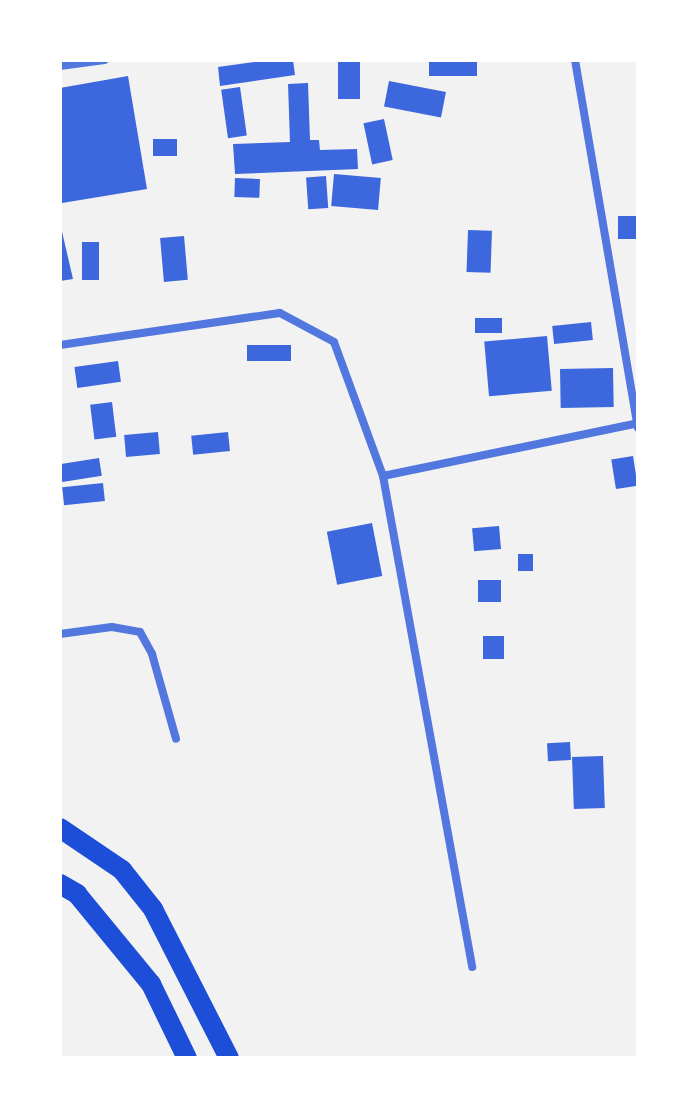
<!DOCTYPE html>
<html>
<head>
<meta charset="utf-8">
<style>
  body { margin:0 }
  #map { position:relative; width:698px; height:1118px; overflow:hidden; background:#f2f2f2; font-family:"Zilla Slab",serif }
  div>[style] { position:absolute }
  .building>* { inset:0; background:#3d67dc; transform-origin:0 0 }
  .minor>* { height:8px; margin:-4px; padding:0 4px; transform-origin:4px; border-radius:4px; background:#5277de }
  .primary>* { height:20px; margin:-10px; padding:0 10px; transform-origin:10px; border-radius:10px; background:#1d4ed8 }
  span { translate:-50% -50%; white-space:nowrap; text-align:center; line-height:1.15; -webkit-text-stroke:7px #fff; paint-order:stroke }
  .frame { position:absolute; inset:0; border:62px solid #fff; pointer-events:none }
</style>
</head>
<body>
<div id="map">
  <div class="building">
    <div style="clip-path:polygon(268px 60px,293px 60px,295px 75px,220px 86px,218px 67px)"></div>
    <div style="left:429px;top:60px;width:48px;height:16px"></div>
    <div style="left:338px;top:61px;width:22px;height:38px"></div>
    <div style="clip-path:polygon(128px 76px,147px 189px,62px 203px,60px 88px)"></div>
    <div style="left:389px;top:81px;width:58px;height:26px;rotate:11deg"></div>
    <div style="clip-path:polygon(308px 83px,310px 140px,319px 140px,320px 150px,357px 149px,358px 169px,235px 174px,233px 144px,290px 142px,288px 84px)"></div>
    <div style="left:240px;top:87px;width:49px;height:19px;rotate:82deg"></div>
    <div style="left:384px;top:119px;width:42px;height:21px;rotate:78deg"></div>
    <div style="left:153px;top:139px;width:24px;height:17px"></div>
    <div style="left:334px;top:174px;width:47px;height:32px;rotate:5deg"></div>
    <div style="left:326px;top:176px;width:32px;height:20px;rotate:86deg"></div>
    <div style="left:235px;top:178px;width:25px;height:19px;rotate:2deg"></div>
    <div style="left:638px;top:216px;width:23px;height:20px;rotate:90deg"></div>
    <div style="clip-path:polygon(60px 223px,73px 279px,60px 281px)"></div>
    <div style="left:468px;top:230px;width:24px;height:42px;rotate:2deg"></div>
    <div style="left:184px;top:236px;width:44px;height:24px;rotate:85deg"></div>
    <div style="left:82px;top:242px;width:17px;height:38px"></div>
    <div style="left:502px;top:318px;width:15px;height:27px;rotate:90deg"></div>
    <div style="left:591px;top:322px;width:18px;height:39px;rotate:84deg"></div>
    <div style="left:547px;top:336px;width:55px;height:63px;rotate:85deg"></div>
    <div style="left:247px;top:345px;width:44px;height:16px"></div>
    <div style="left:118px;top:361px;width:21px;height:44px;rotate:82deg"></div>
    <div style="left:613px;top:368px;width:39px;height:53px;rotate:89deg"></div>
    <div style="left:112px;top:402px;width:35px;height:22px;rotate:83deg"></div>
    <div style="left:158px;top:432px;width:22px;height:34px;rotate:85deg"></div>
    <div style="left:228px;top:432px;width:19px;height:37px;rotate:84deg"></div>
    <div style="left:633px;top:456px;width:30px;height:22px;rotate:81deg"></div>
    <div style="left:99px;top:458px;width:18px;height:40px;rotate:81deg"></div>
    <div style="left:103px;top:483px;width:18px;height:41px;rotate:84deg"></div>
    <div style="left:372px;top:523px;width:54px;height:46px;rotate:79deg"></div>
    <div style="left:499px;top:526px;width:23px;height:27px;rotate:85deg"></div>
    <div style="left:518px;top:554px;width:15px;height:17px"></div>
    <div style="left:501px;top:580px;width:22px;height:23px;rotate:90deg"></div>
    <div style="left:483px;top:636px;width:21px;height:23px"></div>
    <div style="left:570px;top:742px;width:18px;height:23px;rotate:87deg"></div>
    <div style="left:603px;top:756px;width:52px;height:31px;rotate:88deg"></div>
  </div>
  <div class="minor">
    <div style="left:575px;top:60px;width:373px;rotate:80.3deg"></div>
    <div style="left:60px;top:66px;width:45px;rotate:-7.6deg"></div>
    <div style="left:60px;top:345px;width:222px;rotate:-8.3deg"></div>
    <div style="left:280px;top:313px;width:61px;rotate:28.2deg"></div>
    <div style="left:334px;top:342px;width:143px;rotate:69.9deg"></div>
    <div style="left:383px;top:476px;width:499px;rotate:79.7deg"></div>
    <div style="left:383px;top:476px;width:260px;rotate:-11.7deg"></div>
    <div style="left:60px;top:634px;width:52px;rotate:-7.7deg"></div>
    <div style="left:112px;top:627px;width:28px;rotate:10deg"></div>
    <div style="left:140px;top:632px;width:25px;rotate:61deg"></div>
    <div style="left:152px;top:654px;width:88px;rotate:74.2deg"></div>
  </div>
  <div class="primary">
    <div style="left:60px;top:828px;width:75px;rotate:34.1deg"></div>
    <div style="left:122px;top:870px;width:50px;rotate:51.5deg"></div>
    <div style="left:153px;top:909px;width:167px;rotate:63deg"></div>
    <div style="left:60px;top:884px;width:20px;rotate:30deg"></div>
    <div style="left:77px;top:894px;width:117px;rotate:50.6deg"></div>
    <div style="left:151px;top:984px;width:82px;rotate:64.1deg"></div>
  </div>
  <div class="frame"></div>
</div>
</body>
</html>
